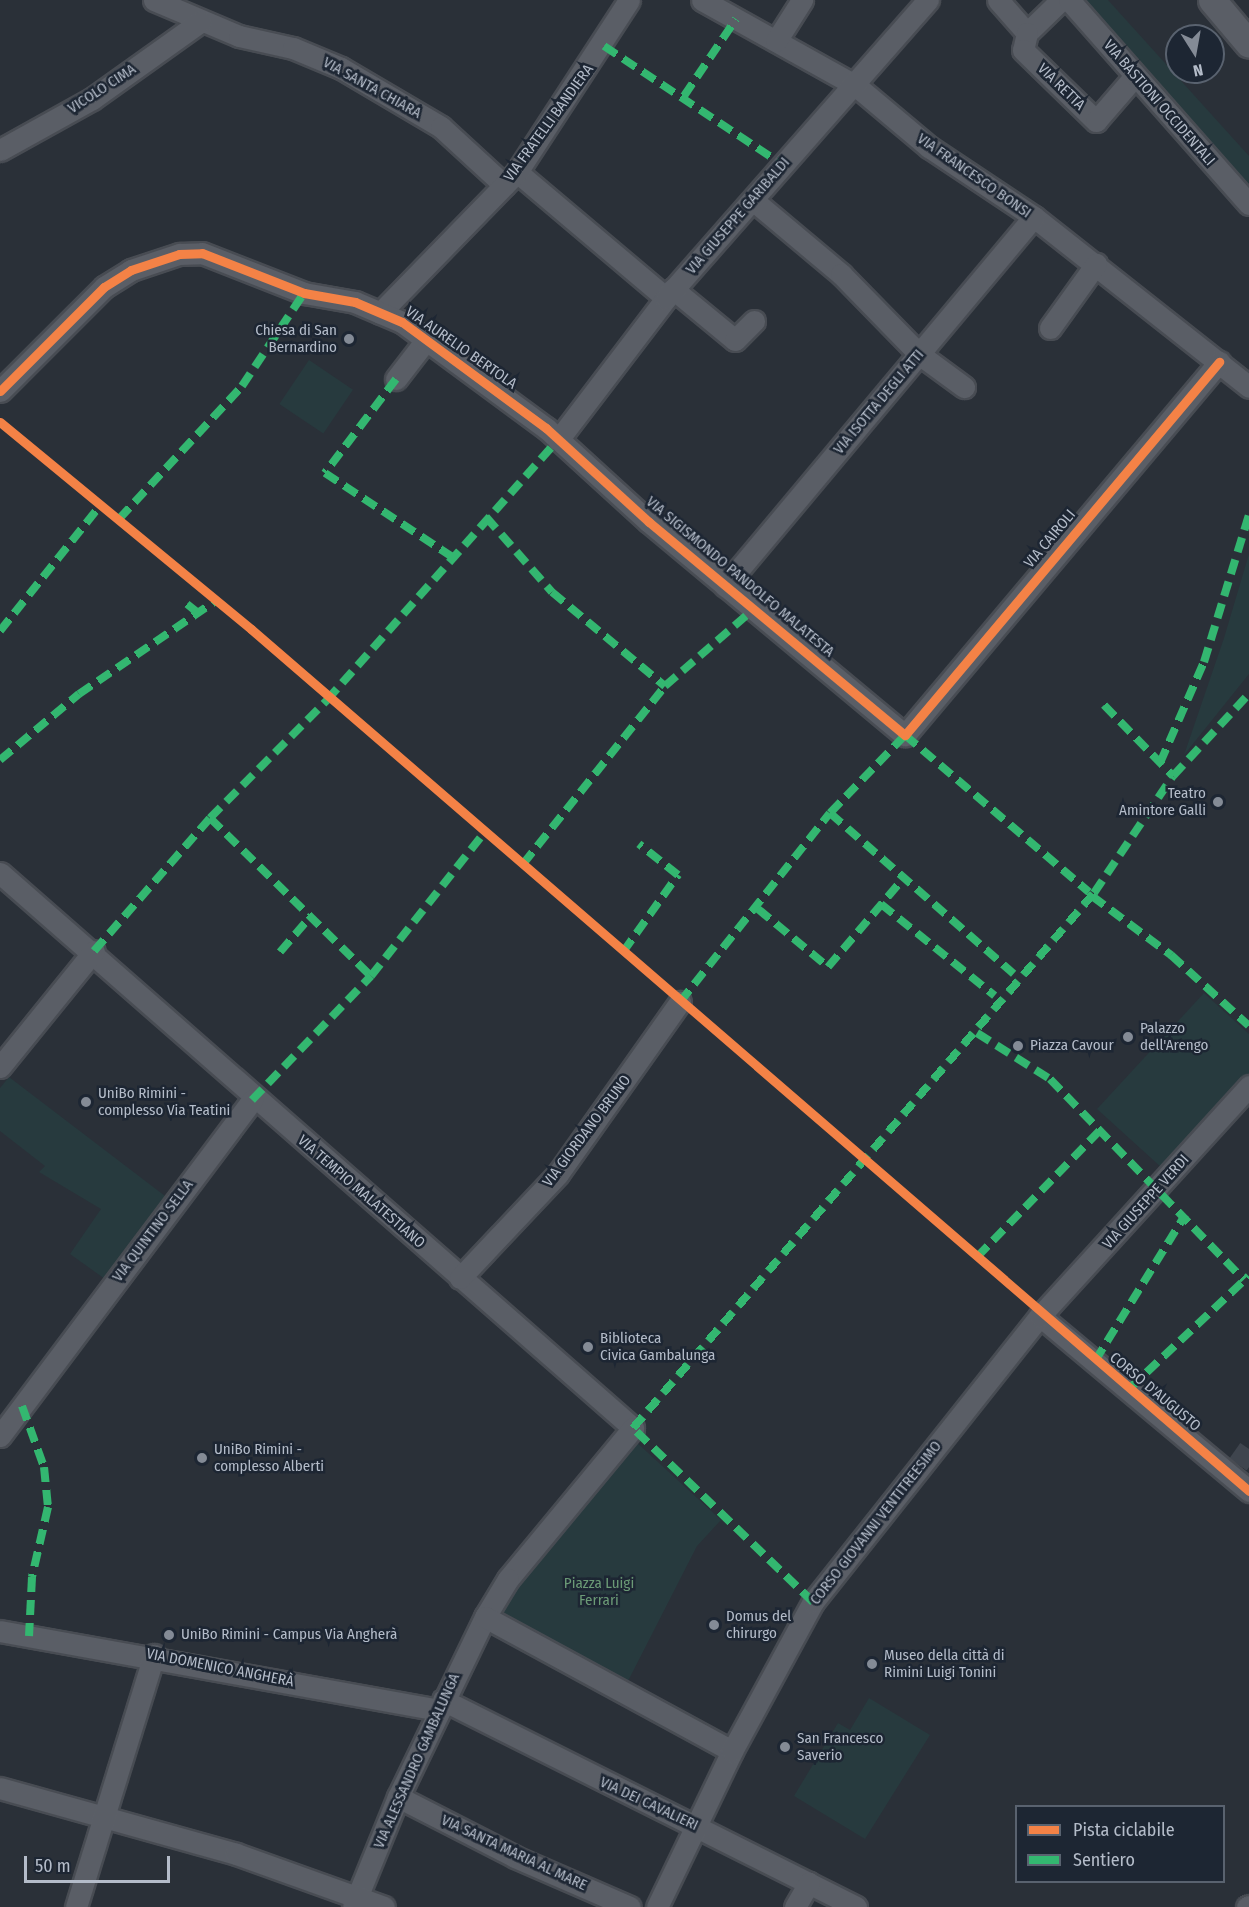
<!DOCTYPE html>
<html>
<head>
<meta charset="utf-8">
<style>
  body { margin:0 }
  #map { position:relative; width:1249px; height:1907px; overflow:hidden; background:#2a3038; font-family:"Fira Sans Condensed",sans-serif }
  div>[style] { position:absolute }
  .green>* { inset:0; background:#273a3e; transform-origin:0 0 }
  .minor-tunnel>* { height:21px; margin-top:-10.5px; transform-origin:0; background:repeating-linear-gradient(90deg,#3f454e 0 21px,transparent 0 31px) }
  .roads { filter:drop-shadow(2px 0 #484c53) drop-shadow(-2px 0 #484c53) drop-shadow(0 2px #484c53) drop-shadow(0 -2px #484c53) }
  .minor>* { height:21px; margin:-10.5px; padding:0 10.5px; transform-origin:10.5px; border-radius:10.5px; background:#5a5e66 }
  .tertiary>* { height:27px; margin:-13.5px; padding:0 13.5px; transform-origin:13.5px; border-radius:13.5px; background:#5a5e66 }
  .quiet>* { height:8px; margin-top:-4px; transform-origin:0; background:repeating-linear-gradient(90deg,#33b770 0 15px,transparent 0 23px) }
  .cycleway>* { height:9px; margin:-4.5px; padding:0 4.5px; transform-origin:4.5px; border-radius:4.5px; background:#f48246 }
  .dots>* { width:16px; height:16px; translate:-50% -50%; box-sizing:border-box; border:3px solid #1d2633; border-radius:50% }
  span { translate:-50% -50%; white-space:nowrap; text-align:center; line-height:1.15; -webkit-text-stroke:5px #1d2633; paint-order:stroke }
  .street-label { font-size:15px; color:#b4bcc9 }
  .poi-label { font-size:15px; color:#b4bcc9 }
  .right { translate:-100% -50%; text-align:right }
  .left { translate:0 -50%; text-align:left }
  .park-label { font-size:15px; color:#6b9a76 }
  .legend { position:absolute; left:1015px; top:1805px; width:210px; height:78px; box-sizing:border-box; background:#1d2633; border:2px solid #59626f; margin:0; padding:8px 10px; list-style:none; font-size:18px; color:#b4bcc9 }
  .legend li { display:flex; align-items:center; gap:12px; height:30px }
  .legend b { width:30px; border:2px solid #59626f }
  .north { position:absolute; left:1165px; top:24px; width:60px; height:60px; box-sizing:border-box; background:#1d2633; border:2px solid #59626f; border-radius:50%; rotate:169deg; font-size:16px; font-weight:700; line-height:24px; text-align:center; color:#b4bcc9 }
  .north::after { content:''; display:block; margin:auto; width:21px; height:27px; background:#848b96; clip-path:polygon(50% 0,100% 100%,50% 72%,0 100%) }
  .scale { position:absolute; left:24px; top:1856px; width:146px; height:27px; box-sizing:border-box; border:3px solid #b4bcc9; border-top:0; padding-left:8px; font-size:18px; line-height:21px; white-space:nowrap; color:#b4bcc9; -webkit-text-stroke:4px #1d2633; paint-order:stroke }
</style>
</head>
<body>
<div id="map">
  <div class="green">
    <div style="clip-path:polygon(1077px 0,1108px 0,1249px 156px,1249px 192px)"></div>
    <div style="left:309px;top:360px;width:53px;height:53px;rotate:34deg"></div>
    <div style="clip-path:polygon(1249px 554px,1249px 674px,1184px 755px,1224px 638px)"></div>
    <div style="clip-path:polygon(1204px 993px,1249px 1034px,1249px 1073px,1162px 1168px,1097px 1109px)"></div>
    <div style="clip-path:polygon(9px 1077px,165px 1196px,105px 1279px,70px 1254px,101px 1209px,39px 1172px,45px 1166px,0 1131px,0 1088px)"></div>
    <div style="clip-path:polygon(634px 1440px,721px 1520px,697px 1546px,625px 1687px,498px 1614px)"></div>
    <div style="clip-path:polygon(869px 1698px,930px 1735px,865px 1839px,794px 1796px,838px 1723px,850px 1730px)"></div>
  </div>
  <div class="minor-tunnel">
    <div style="left:1238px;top:1464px;width:19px;rotate:-55deg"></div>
  </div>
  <div class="roads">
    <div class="minor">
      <div style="left:154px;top:0;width:92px;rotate:23deg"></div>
      <div style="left:239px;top:36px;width:55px;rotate:12.5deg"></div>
      <div style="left:293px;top:48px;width:52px;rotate:22.6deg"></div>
      <div style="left:341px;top:68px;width:116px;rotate:30.5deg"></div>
      <div style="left:441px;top:127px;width:86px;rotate:42.6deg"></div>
      <div style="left:702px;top:0;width:175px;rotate:29.1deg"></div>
      <div style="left:855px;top:85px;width:97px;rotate:40deg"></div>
      <div style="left:929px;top:147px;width:126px;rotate:33.7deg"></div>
      <div style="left:1034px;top:217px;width:274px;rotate:38.3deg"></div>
      <div style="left:998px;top:0;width:44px;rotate:48.7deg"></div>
      <div style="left:1061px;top:0;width:47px;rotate:135.9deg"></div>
      <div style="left:1027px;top:33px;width:17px;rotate:103deg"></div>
      <div style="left:1023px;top:50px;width:102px;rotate:44.2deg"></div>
      <div style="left:1096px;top:121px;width:58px;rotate:-49.2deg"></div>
      <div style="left:1069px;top:0;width:272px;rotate:48.6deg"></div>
      <div style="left:776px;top:41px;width:49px;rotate:-57.6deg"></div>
      <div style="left:0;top:150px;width:105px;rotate:-29deg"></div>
      <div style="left:92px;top:99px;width:133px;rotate:-35.5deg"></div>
      <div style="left:517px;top:172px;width:195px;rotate:40.2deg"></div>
      <div style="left:754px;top:201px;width:114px;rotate:40deg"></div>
      <div style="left:841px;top:274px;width:112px;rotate:45.7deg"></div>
      <div style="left:919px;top:354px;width:56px;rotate:36.3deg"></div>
      <div style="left:673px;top:289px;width:80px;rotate:39.4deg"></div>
      <div style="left:735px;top:340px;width:27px;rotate:-45deg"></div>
      <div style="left:380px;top:313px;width:197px;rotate:-45.8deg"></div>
      <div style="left:517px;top:172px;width:205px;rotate:-56.9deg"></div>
      <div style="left:1050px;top:328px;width:79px;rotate:-54.3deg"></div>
      <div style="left:396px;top:379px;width:49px;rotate:-52.4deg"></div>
      <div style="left:0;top:391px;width:147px;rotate:-45deg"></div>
      <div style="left:104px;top:287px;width:32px;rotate:-32deg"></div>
      <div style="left:131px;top:270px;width:51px;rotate:-18.4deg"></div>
      <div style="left:179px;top:254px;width:23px;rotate:-2deg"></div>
      <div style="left:202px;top:253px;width:110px;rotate:21.4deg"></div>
      <div style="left:304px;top:293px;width:52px;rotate:10deg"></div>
      <div style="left:355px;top:302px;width:51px;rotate:23.1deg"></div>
      <div style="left:402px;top:322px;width:179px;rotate:36.4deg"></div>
      <div style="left:546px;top:428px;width:139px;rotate:42.4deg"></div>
      <div style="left:649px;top:522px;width:333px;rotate:39.8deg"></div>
      <div style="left:905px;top:735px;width:488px;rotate:-49.9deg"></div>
      <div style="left:558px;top:440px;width:178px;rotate:-52.7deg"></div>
      <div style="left:666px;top:298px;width:397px;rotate:-48.7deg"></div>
      <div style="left:725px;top:586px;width:481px;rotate:-50.1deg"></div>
      <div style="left:0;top:873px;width:842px;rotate:41.24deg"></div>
      <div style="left:633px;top:1428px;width:196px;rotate:129.6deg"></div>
      <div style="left:508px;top:1579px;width:44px;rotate:121.2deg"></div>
      <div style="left:485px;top:1617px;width:200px;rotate:115.8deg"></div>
      <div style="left:398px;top:1797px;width:119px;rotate:112.2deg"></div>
      <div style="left:0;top:1067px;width:149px;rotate:-51deg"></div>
      <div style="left:460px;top:1278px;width:143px;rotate:-46.7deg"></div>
      <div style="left:558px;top:1174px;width:211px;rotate:-54.7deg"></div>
      <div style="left:1040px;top:1316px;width:273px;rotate:39.9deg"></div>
      <div style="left:0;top:1436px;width:420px;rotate:-53.1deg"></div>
      <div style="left:485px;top:1617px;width:281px;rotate:28.5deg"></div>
      <div style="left:0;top:1631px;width:446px;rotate:10.2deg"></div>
      <div style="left:443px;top:1700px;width:462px;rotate:26.6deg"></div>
      <div style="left:0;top:1788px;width:245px;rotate:15.6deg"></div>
      <div style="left:236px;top:1854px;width:157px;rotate:19.7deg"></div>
      <div style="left:398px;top:1797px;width:131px;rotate:27.1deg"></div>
      <div style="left:515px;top:1857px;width:125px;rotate:23.5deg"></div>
      <div style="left:76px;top:1907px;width:264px;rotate:-72.8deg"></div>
      <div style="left:657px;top:1907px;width:173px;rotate:-64.3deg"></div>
      <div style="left:732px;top:1751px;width:170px;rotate:-61.5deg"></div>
      <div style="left:813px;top:1602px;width:365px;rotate:-51.6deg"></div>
      <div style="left:1040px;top:1316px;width:311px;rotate:-47.7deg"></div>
      <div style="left:795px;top:1907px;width:28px;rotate:-60deg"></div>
      <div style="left:1247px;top:1907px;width:2px;rotate:-27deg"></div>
    </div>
    <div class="tertiary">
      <div style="left:1212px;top:0;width:57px;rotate:49.9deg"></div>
    </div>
  </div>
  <div class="quiet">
    <div style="left:604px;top:46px;width:215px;rotate:33.6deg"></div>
    <div style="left:684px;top:96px;width:93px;rotate:-56deg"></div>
    <div style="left:396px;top:379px;width:118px;rotate:127.1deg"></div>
    <div style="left:325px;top:473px;width:151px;rotate:33.4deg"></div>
    <div style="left:486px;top:517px;width:100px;rotate:48.7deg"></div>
    <div style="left:552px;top:592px;width:147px;rotate:39.8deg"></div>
    <div style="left:119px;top:519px;width:181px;rotate:-47.2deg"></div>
    <div style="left:242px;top:386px;width:112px;rotate:-56.3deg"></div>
    <div style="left:187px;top:604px;width:14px;rotate:39deg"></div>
    <div style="left:0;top:631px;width:164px;rotate:-51.4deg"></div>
    <div style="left:1104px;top:705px;width:99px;rotate:45.8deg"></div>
    <div style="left:0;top:760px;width:103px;rotate:-39.9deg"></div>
    <div style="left:79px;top:694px;width:167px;rotate:-34.3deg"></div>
    <div style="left:1160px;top:763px;width:110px;rotate:-66.5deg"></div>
    <div style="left:1204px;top:662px;width:154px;rotate:-73deg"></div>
    <div style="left:830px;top:813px;width:244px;rotate:41.2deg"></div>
    <div style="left:210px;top:818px;width:226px;rotate:44.5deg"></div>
    <div style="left:523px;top:864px;width:228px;rotate:-51.4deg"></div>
    <div style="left:665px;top:686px;width:119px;rotate:-40.9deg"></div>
    <div style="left:1092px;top:896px;width:99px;rotate:36.8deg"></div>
    <div style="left:1171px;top:955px;width:105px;rotate:42.3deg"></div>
    <div style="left:881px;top:904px;width:146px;rotate:38.9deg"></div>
    <div style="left:758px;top:909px;width:91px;rotate:39.6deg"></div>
    <div style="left:828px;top:967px;width:116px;rotate:-49.6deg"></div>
    <div style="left:94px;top:951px;width:176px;rotate:-48.9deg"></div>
    <div style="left:210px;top:818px;width:166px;rotate:-45.2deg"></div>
    <div style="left:327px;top:700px;width:348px;rotate:-48.4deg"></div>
    <div style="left:280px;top:952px;width:48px;rotate:-49.3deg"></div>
    <div style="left:623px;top:952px;width:95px;rotate:-54.5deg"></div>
    <div style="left:678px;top:875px;width:50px;rotate:-141.5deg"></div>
    <div style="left:680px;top:1002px;width:241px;rotate:-51.6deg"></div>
    <div style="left:830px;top:813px;width:108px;rotate:-46.1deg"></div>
    <div style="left:905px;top:735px;width:242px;rotate:40.5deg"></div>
    <div style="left:977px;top:1033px;width:86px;rotate:32.2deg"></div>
    <div style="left:1050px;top:1079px;width:279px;rotate:46deg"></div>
    <div style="left:252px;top:1100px;width:172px;rotate:-46.2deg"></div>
    <div style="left:371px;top:976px;width:182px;rotate:-51.7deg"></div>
    <div style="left:977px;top:1257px;width:178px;rotate:-45.9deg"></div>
    <div style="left:1095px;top:1361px;width:172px;rotate:-58.3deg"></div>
    <div style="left:1130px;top:1388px;width:163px;rotate:-43.3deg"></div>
    <div style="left:22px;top:1406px;width:65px;rotate:70.2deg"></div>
    <div style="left:44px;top:1467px;width:40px;rotate:84.3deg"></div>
    <div style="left:48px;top:1507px;width:72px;rotate:102.9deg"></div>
    <div style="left:32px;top:1577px;width:59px;rotate:92.9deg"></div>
    <div style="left:813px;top:1602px;width:250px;rotate:-136deg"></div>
    <div style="left:633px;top:1428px;width:706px;rotate:-49.25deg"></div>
    <div style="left:1094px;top:893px;width:141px;rotate:-56deg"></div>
    <div style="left:1173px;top:776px;width:112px;rotate:-47.2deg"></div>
  </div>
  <div class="cycleway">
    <div style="left:0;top:391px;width:147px;rotate:-45deg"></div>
    <div style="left:104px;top:287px;width:32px;rotate:-32deg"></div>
    <div style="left:131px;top:270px;width:51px;rotate:-18.4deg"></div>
    <div style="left:179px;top:254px;width:23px;rotate:-2deg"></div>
    <div style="left:202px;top:253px;width:110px;rotate:21.4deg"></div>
    <div style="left:304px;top:293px;width:52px;rotate:10deg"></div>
    <div style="left:355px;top:302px;width:51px;rotate:23.1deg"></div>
    <div style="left:402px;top:322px;width:179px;rotate:36.4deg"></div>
    <div style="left:546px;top:428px;width:139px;rotate:42.4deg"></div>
    <div style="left:649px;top:522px;width:333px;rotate:39.8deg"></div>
    <div style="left:905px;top:735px;width:488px;rotate:-49.9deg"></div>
    <div style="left:0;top:422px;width:325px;rotate:39.5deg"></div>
    <div style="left:251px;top:629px;width:1319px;rotate:40.82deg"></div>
  </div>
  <div class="dots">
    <div style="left:349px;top:339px;background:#848b96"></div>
    <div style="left:1218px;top:802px;background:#848b96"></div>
    <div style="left:1128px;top:1037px;background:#848b96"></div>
    <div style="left:1018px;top:1046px;background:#848b96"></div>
    <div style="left:86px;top:1102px;background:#848b96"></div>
    <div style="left:588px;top:1347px;background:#848b96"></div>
    <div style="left:202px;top:1458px;background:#848b96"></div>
    <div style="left:714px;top:1625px;background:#848b96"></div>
    <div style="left:169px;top:1635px;background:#848b96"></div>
    <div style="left:872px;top:1664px;background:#848b96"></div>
    <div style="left:785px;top:1747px;background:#848b96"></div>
  </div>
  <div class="street-label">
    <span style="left:1061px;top:87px;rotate:44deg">VIA RETTA</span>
    <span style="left:372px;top:88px;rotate:29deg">VIA SANTA CHIARA</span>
    <span style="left:102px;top:89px;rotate:-33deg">VICOLO CIMA</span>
    <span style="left:1159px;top:103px;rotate:49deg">VIA BASTIONI OCCIDENTALI</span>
    <span style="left:549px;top:123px;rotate:-54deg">VIA FRATELLI BANDIERA</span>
    <span style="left:974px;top:176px;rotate:35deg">VIA FRANCESCO BONSI</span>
    <span style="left:738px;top:216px;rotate:-49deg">VIA GIUSEPPE GARIBALDI</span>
    <span style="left:461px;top:348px;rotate:35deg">VIA AURELIO BERTOLA</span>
    <span style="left:879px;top:402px;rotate:-50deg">VIA ISOTTA DEGLI ATTI</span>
    <span style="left:1050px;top:539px;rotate:-50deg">VIA CAIROLI</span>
    <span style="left:740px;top:577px;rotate:40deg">VIA SIGISMONDO PANDOLFO MALATESTA</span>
    <span style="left:587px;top:1131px;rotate:-53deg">VIA GIORDANO BRUNO</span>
    <span style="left:361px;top:1192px;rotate:41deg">VIA TEMPIO MALATESTIANO</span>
    <span style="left:1146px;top:1202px;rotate:-48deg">VIA GIUSEPPE VERDI</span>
    <span style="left:153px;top:1231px;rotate:-53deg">VIA QUINTINO SELLA</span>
    <span style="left:1155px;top:1392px;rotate:40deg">CORSO D'AUGUSTO</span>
    <span style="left:876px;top:1523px;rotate:-52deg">CORSO GIOVANNI VENTITREESIMO</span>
    <span style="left:220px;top:1668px;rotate:11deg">VIA DOMENICO ANGHERÀ</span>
    <span style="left:417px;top:1761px;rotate:-66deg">VIA ALESSANDRO GAMBALUNGA</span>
    <span style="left:649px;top:1804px;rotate:25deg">VIA DEI CAVALIERI</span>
    <span style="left:514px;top:1853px;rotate:25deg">VIA SANTA MARIA AL MARE</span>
  </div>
  <div class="poi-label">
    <span class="right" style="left:337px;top:339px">Chiesa di San<br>Bernardino</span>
    <span class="right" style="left:1206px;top:802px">Teatro<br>Amintore Galli</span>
    <span class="left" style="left:1140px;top:1037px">Palazzo<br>dell'Arengo</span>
    <span class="left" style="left:1030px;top:1046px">Piazza Cavour</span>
    <span class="left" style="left:98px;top:1102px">UniBo Rimini -<br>complesso Via Teatini</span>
    <span class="left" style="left:600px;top:1347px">Biblioteca<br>Civica Gambalunga</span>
    <span class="left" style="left:214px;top:1458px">UniBo Rimini -<br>complesso Alberti</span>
    <span class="left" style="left:726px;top:1625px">Domus del<br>chirurgo</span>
    <span class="left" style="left:181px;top:1635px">UniBo Rimini - Campus Via Angherà</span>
    <span class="left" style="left:884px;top:1664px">Museo della città di<br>Rimini Luigi Tonini</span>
    <span class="left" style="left:797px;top:1747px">San Francesco<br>Saverio</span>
  </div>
  <div class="park-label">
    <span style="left:599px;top:1592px">Piazza Luigi<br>Ferrari</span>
  </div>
  <ul class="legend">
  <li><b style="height:8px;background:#f48246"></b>Pista ciclabile</li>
  <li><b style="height:8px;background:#33b770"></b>Sentiero</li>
  </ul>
  <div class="north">N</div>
  <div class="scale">50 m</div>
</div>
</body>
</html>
